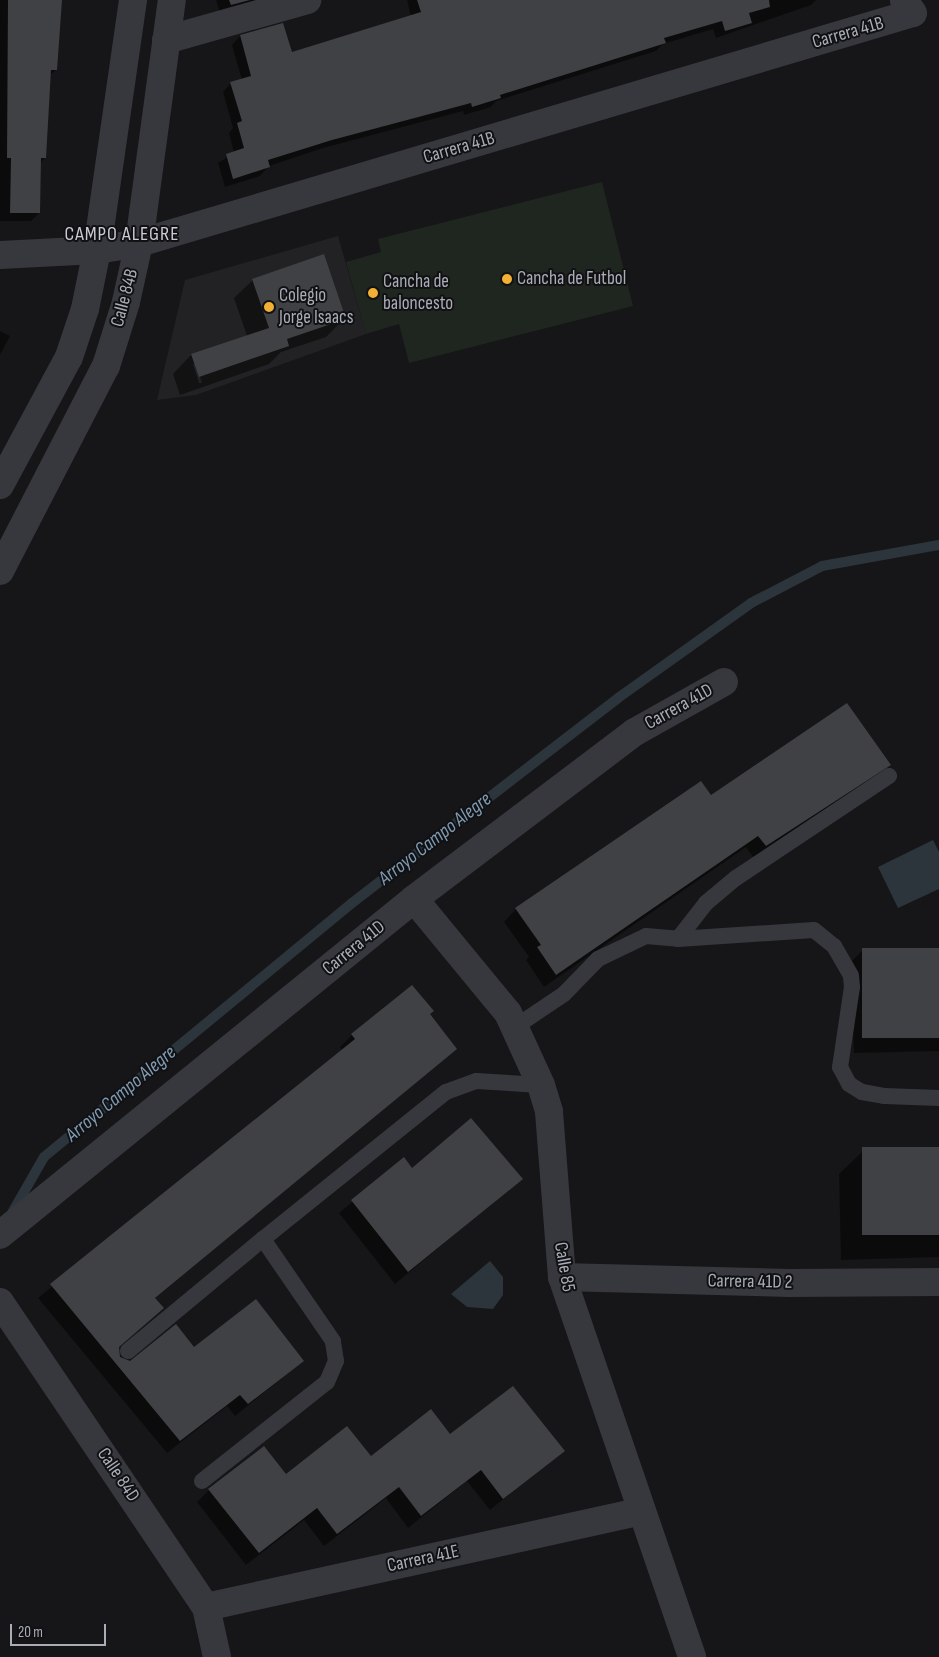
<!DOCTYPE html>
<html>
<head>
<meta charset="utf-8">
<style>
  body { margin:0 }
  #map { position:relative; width:939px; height:1657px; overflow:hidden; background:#161618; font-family:"Sofia Sans Condensed",sans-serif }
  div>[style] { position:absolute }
  .built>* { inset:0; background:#222225 }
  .green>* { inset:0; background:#1e261f }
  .water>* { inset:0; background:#2c353c }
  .shadow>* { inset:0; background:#0007 }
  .stream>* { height:10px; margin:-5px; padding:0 5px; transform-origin:5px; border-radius:5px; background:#2c353c }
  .building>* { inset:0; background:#404145; transform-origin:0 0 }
  .service>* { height:16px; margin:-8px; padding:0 8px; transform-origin:8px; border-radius:8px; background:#37383d }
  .minor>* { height:28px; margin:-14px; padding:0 14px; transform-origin:14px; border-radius:14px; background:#37383d }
  .tertiary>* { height:28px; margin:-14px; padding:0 14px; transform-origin:14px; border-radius:14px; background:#37383d }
  .dots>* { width:14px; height:14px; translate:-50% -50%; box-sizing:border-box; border:2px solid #111113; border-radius:50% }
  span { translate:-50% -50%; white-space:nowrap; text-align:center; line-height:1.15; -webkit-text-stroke:4px #111113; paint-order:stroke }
  .street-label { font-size:19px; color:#a8adb8 }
  .poi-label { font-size:19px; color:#a8adb8 }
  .left { translate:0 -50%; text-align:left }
  .neighbourhood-label { font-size:20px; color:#c9ccd4; letter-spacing:1px }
  .water-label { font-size:20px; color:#7f9bb3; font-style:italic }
  .scale { position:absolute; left:10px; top:1624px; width:96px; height:22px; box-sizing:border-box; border:2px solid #a8adb8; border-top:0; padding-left:6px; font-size:15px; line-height:18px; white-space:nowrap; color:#a8adb8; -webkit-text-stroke:4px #111113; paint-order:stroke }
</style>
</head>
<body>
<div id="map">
  <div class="built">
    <div style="clip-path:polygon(338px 236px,366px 334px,196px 395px,157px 400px,185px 280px)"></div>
  </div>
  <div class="green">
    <div style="clip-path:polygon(602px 182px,633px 306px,409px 363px,399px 324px,366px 334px,346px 262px,381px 252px,378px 239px)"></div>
  </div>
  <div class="water">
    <div style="clip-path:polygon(933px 840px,939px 852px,939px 889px,898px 908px,878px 867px)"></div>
    <div style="clip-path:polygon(490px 1261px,503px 1277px,503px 1295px,493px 1309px,467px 1307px,451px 1294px)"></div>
  </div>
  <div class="shadow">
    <div style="clip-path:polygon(0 0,61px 0,56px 70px,49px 76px,45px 158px,40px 163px,39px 213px,31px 221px,0 221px)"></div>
    <div style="clip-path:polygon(216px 0,272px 0,220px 13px)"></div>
    <div style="clip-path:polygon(407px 0,816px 0,811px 5px,716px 38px,713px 29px,663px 44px,656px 51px,496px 101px,491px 107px,464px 115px,463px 111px,323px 148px,269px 166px,260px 176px,225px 187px,218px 163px,234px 153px,229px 133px,233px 128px,223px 92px,231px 83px,242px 80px,232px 45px,240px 36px,282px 25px,291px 53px,411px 17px)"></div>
    <div style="clip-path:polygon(evenodd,253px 280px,345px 318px,326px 337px,281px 352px,269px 364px,180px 395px,173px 374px,191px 355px,247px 336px,234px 298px,253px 280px,193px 364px,196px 364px,202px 383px,199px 383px,193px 364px)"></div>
    <div style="clip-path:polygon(0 331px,10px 336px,0 355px)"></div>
    <div style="clip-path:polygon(889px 765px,877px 777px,753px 857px,746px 847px,544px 987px,526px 960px,529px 957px,504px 922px,516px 909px,711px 796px)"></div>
    <div style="clip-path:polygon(939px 949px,939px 1051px,854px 1053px,850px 963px,863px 950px)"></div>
    <div style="clip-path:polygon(428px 1015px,456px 1049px,154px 1299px,162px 1308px,119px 1346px,117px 1352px,124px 1361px,303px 1361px,235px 1416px,227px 1406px,167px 1453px,38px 1298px,343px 1051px,340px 1047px,352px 1035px)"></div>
    <div style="clip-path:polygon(939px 1149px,939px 1257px,841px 1260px,839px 1174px,863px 1151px)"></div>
    <div style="clip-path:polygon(404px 1159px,412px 1169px,521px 1179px,395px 1284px,339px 1213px)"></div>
    <div style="clip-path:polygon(450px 1436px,563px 1451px,490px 1510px,467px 1481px,408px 1528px,386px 1498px,324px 1546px,304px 1520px,246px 1565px,197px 1502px,209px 1490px,370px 1458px)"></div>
  </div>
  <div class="stream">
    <div style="left:12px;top:1213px;width:64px;rotate:-60.3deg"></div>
    <div style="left:44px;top:1157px;width:399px;rotate:-39.5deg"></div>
    <div style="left:352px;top:903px;width:336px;rotate:-37.6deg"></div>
    <div style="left:618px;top:698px;width:163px;rotate:-35.5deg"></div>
    <div style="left:751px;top:603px;width:80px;rotate:-27.5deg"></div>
    <div style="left:822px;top:566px;width:119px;rotate:-10.2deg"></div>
  </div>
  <div class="building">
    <div style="clip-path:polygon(8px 0,62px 0,57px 70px,51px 70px,46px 158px,41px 158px,40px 213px,10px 213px,11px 158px,7px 158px)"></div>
    <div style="clip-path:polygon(229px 0,250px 0,231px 5px)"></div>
    <div style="clip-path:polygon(417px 0,769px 0,770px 7px,749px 13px,752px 23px,725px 31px,722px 21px,664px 38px,666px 43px,500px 95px,501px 98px,472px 107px,471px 103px,332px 140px,268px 160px,270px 167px,233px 179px,226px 154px,244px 148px,237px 123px,242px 121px,230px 82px,251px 76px,240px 35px,283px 23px,292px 52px,421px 12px)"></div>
    <div style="clip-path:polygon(324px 254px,346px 319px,287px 339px,289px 346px,199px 377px,191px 354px,269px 328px,252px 279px)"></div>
    <div style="clip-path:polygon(847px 703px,891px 765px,766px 846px,758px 836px,556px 975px,537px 947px,541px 945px,515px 908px,701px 781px,711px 795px)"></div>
    <div style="left:939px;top:948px;width:90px;height:77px;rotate:90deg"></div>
    <div style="clip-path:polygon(412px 985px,434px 1011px,430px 1014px,457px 1049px,155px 1298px,164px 1308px,119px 1347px,120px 1357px,130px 1361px,176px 1324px,194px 1347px,256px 1299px,304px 1361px,248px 1404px,240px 1395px,180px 1441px,50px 1284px,355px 1039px,351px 1034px)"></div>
    <div style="clip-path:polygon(471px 1118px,523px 1179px,408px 1272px,351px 1200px,404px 1157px,412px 1168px)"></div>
    <div style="left:939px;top:1147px;width:88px;height:77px;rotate:90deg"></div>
    <div style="clip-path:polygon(513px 1386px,565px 1451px,503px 1499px,481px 1470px,421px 1516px,399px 1487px,337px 1534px,317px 1508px,259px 1553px,208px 1489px,264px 1446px,286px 1474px,347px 1426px,371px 1456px,431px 1409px,450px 1434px)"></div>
  </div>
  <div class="service">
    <div style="left:678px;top:939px;width:46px;rotate:-52.1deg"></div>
    <div style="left:706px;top:903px;width:39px;rotate:-40deg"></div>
    <div style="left:736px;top:878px;width:184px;rotate:-33.7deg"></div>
    <div style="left:515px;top:1027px;width:59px;rotate:-34deg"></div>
    <div style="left:564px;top:994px;width:49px;rotate:-45.8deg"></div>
    <div style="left:598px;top:959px;width:53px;rotate:-25.6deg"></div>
    <div style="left:646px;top:936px;width:32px;rotate:5deg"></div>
    <div style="left:678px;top:939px;width:136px;rotate:-3.8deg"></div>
    <div style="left:814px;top:930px;width:26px;rotate:39deg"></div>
    <div style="left:834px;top:946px;width:34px;rotate:60deg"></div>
    <div style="left:851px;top:976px;width:11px;rotate:85deg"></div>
    <div style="left:852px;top:987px;width:81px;rotate:98.5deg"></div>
    <div style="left:840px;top:1067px;width:19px;rotate:62deg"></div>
    <div style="left:849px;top:1084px;width:15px;rotate:32deg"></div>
    <div style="left:862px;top:1092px;width:22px;rotate:10deg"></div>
    <div style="left:884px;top:1096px;width:55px;rotate:2.1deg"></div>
    <div style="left:128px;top:1351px;width:175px;rotate:-39.7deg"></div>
    <div style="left:202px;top:1481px;width:159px;rotate:-38.4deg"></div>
    <div style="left:327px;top:1382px;width:23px;rotate:-67deg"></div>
    <div style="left:336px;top:1361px;width:20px;rotate:-99deg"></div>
    <div style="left:333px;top:1341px;width:124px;rotate:-124.5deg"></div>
    <div style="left:263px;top:1239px;width:235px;rotate:-38.8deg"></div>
    <div style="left:446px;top:1092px;width:32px;rotate:-20deg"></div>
    <div style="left:476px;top:1081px;width:65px;rotate:3.5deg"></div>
  </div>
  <div class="minor">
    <div style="left:166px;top:40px;width:147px;rotate:-15.8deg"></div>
    <div style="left:0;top:255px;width:97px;rotate:-3deg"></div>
    <div style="left:97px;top:250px;width:43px;rotate:-9.5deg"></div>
    <div style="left:139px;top:243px;width:807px;rotate:-16.55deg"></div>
    <div style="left:913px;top:13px;width:16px;rotate:-125deg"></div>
    <div style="left:414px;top:899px;width:148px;rotate:50.5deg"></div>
    <div style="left:508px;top:1013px;width:79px;rotate:65.4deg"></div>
    <div style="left:541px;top:1085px;width:28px;rotate:73deg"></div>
    <div style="left:549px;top:1112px;width:166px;rotate:85.5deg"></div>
    <div style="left:562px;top:1277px;width:402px;rotate:71.1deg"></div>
    <div style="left:0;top:1235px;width:533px;rotate:-39.06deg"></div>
    <div style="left:414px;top:899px;width:277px;rotate:-37.1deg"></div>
    <div style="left:635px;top:732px;width:102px;rotate:-29.3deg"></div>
    <div style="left:562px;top:1277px;width:227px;rotate:1.5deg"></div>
    <div style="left:789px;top:1283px;width:150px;rotate:-0.4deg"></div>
    <div style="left:0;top:1302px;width:368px;rotate:56deg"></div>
    <div style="left:206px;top:1607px;width:51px;rotate:77.6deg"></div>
    <div style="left:206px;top:1607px;width:445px;rotate:-12.4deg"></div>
  </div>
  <div class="tertiary">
    <div style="left:0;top:485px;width:145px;rotate:-61.7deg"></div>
    <div style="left:69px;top:357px;width:51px;rotate:-71.6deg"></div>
    <div style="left:85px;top:309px;width:60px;rotate:-78.5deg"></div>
    <div style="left:97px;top:250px;width:253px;rotate:-81.8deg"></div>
    <div style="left:0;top:571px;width:231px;rotate:-62.7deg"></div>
    <div style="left:106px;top:366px;width:67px;rotate:-72.6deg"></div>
    <div style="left:126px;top:302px;width:60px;rotate:-77.6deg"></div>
    <div style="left:139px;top:243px;width:245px;rotate:-82.3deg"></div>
  </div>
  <div class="dots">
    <div style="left:507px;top:279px;background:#f2b134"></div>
    <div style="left:373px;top:293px;background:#f2b134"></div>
    <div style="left:269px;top:307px;background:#f2b134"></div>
  </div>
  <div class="street-label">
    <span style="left:848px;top:33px;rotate:-16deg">Carrera 41B</span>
    <span style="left:459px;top:148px;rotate:-16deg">Carrera 41B</span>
    <span style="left:125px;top:298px;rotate:-75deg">Calle 84B</span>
    <span style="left:679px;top:707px;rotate:-29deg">Carrera 41D</span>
    <span style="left:354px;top:948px;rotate:-39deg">Carrera 41D</span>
    <span style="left:564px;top:1267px;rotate:80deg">Calle 85</span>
    <span style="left:750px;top:1282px;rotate:1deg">Carrera 41D 2</span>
    <span style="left:118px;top:1475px;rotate:56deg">Calle 84D</span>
    <span style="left:423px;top:1559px;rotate:-12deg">Carrera 41E</span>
  </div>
  <div class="poi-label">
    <span class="left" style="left:517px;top:279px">Cancha de Futbol</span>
    <span class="left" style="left:383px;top:293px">Cancha de<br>baloncesto</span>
    <span class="left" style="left:279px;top:307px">Colegio<br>Jorge Isaacs</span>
  </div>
  <div class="neighbourhood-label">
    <span style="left:122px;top:234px">CAMPO ALEGRE</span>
  </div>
  <div class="water-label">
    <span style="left:435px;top:839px;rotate:-38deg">Arroyo Campo Alegre</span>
    <span style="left:121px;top:1094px;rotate:-40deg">Arroyo Campo Alegre</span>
  </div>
  <div class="scale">20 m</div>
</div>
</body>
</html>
